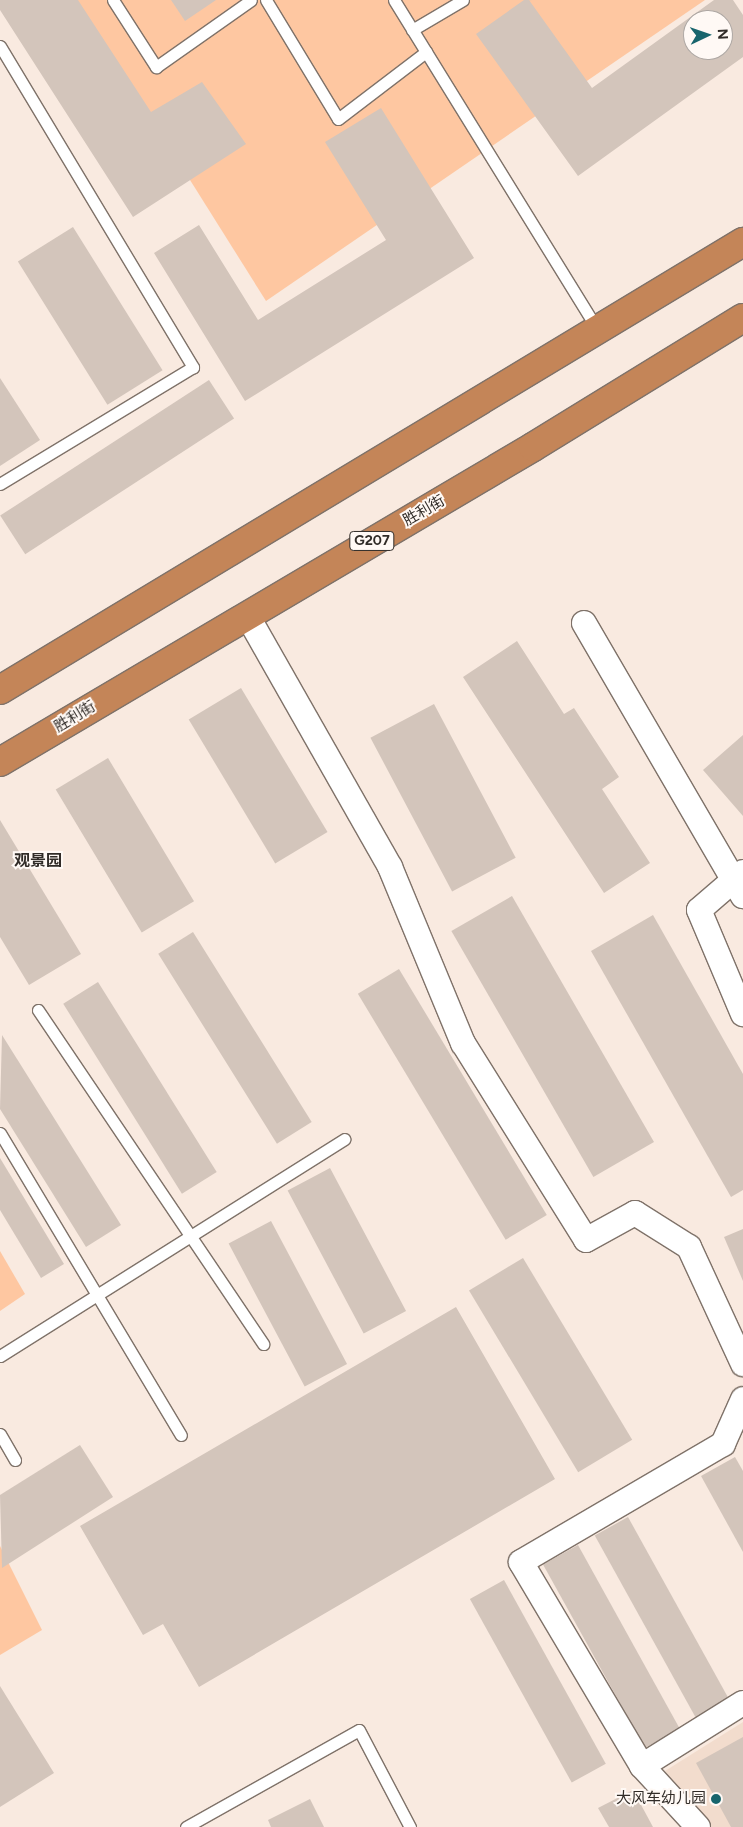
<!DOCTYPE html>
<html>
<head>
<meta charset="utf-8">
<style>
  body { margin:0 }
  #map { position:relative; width:743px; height:1827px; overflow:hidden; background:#f9eae0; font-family:Figtree,"Noto Sans SC",sans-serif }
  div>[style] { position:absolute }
  .built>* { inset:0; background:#f2dccd }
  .green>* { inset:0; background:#fec7a1 }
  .building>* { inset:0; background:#d3c5bb; transform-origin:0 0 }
  .roads { filter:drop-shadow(1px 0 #7f7269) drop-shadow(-1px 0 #7f7269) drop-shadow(0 1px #7f7269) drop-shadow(0 -1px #7f7269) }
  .lane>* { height:11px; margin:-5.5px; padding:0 5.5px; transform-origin:5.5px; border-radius:5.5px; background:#fff }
  .street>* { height:24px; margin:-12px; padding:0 12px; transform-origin:12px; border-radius:12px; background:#fff }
  .highway>* { height:28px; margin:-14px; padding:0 14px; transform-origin:14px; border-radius:14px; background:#c48558 }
  .dots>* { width:14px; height:14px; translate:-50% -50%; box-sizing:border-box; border:2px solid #fff9f5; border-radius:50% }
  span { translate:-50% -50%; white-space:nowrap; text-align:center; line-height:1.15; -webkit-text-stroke:4px #fff9f5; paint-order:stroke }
  .shield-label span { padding:1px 4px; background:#fff9f5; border:1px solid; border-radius:4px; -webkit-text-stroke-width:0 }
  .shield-label { font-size:14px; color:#312c28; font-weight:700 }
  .street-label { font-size:15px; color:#312c28 }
  .poi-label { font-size:15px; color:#312c28 }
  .right { translate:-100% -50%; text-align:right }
  .neighbourhood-label { font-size:16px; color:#312c28; font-weight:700 }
  .north { position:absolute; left:683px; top:10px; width:50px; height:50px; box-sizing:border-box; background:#fff9f5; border:1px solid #ada7a3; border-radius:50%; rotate:87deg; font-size:14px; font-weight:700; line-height:20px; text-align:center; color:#312c28 }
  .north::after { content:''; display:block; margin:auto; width:18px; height:22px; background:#18656d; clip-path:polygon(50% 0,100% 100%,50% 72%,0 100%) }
</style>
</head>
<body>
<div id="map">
  <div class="built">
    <div style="clip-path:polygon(743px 1722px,743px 1827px,711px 1827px,665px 1771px)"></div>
  </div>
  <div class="green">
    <div style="clip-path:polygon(77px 0,705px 0,266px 301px)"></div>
    <div style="clip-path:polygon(0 1251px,25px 1294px,0 1311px)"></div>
    <div style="clip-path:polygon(0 1546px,42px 1630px,0 1655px)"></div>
  </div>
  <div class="building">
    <div style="clip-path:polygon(0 0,78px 0,151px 112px,202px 82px,246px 144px,133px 217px,0 10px)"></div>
    <div style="clip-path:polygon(171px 0,216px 0,185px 21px)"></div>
    <div style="clip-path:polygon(evenodd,524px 0,529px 0,592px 88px,714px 0,733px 0,743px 15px,743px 57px,578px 176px,476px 34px,524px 0,693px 20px,723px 20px,723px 50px,693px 50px,693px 20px)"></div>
    <div style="clip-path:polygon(381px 108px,474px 258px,245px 401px,154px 253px,199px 225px,258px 320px,386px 240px,325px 142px)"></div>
    <div style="left:73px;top:227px;width:169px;height:65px;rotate:58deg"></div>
    <div style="clip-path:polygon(0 378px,40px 440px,0 466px)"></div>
    <div style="left:209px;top:380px;width:46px;height:249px;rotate:57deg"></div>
    <div style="clip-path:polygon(517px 641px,564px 714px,574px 708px,619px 777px,602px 789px,650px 863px,604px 893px,463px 677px)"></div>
    <div style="left:241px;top:688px;width:168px;height:61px;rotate:59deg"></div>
    <div style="left:434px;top:704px;width:174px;height:72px;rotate:62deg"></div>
    <div style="clip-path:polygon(743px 735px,743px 816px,703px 770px)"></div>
    <div style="left:108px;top:758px;width:167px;height:61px;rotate:59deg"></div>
    <div style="clip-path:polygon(0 820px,81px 954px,29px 985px,0 937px)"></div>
    <div style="left:512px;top:896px;width:284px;height:70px;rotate:60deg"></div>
    <div style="clip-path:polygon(653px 915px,743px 1074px,743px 1190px,731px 1197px,591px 951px)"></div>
    <div style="left:193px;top:932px;width:224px;height:41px;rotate:58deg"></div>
    <div style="left:399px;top:969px;width:287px;height:48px;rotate:59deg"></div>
    <div style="left:98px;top:982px;width:224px;height:41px;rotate:58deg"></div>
    <div style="clip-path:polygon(2px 1035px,121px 1225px,86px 1247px,0 1109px)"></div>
    <div style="clip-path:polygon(0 1158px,64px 1264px,41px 1278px,0 1210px)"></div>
    <div style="left:330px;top:1168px;width:162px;height:48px;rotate:62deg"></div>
    <div style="left:271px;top:1221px;width:162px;height:48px;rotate:62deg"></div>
    <div style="clip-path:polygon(743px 1229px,743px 1281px,724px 1237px)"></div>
    <div style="left:523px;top:1258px;width:212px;height:63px;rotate:59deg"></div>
    <div style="clip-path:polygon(456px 1307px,555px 1479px,199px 1687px,163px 1624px,143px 1635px,80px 1526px)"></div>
    <div style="clip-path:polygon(80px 1445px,113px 1497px,2px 1568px,0 1495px)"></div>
    <div style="clip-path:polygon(735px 1457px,743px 1471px,743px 1552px,701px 1476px)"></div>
    <div style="left:628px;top:1517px;width:209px;height:38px;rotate:61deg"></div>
    <div style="left:578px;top:1545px;width:210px;height:40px;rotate:61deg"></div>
    <div style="left:504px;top:1580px;width:210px;height:39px;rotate:61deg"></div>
    <div style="clip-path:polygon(0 1686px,54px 1773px,0 1807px)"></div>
    <div style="clip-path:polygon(743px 1737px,743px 1827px,731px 1827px,696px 1763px)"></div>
    <div style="clip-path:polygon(633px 1790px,653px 1827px,609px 1827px,598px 1808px)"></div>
    <div style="clip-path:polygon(310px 1799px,324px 1827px,271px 1827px,268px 1820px)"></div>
  </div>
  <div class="roads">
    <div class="lane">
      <div style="left:113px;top:0;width:80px;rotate:57.3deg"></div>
      <div style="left:156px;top:67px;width:116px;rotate:-35.2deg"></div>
      <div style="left:266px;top:0;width:139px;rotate:58.8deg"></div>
      <div style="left:338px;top:119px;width:111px;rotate:-37.3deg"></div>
      <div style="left:394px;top:0;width:388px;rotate:58.3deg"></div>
      <div style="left:412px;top:30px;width:59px;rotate:-30.5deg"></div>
      <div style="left:0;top:46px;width:375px;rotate:59deg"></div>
      <div style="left:193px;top:367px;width:226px;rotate:148.8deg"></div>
      <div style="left:38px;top:1010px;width:403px;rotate:56deg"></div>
      <div style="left:0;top:1133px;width:352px;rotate:59.1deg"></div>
      <div style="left:0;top:1356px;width:407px;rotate:-32.2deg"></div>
      <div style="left:0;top:1434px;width:30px;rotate:60deg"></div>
      <div style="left:186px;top:1827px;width:198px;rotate:-29.3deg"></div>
      <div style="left:359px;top:1730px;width:110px;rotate:62.3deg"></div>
    </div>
    <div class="street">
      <div style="left:247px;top:615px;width:290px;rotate:60.4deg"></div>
      <div style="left:390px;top:867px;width:191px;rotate:67.5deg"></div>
      <div style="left:463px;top:1043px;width:232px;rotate:58deg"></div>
      <div style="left:586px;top:1240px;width:56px;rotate:-28.9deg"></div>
      <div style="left:635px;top:1213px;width:64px;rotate:32.2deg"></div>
      <div style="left:689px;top:1247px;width:129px;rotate:65.2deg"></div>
      <div style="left:584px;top:623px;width:316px;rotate:59.8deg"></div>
      <div style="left:743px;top:872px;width:58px;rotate:139.2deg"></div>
      <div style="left:699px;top:910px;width:113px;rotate:67.1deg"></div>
      <div style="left:642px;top:1766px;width:119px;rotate:-32deg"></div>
      <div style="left:698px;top:1827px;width:83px;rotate:-132.6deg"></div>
      <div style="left:642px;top:1766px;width:237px;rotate:-120.7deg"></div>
      <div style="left:521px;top:1562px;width:234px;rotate:-30.3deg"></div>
      <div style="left:723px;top:1444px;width:49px;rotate:-66deg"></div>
    </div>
    <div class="highway">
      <div style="left:0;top:690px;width:868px;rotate:-31.09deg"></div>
      <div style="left:0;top:762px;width:619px;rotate:-30.58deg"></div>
      <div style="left:533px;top:447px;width:246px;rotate:-31.6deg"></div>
    </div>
  </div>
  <div class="dots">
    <div style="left:716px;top:1799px;background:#18656d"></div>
  </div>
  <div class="shield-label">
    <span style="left:372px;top:541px">G207</span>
  </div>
  <div class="street-label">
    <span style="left:424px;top:511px;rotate:-30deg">胜利街</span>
    <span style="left:75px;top:717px;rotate:-31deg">胜利街</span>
  </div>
  <div class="poi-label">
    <span class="right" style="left:706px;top:1799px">大风车幼儿园</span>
  </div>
  <div class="neighbourhood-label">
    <span style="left:38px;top:861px">观景园</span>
  </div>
  <div class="north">N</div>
</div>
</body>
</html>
